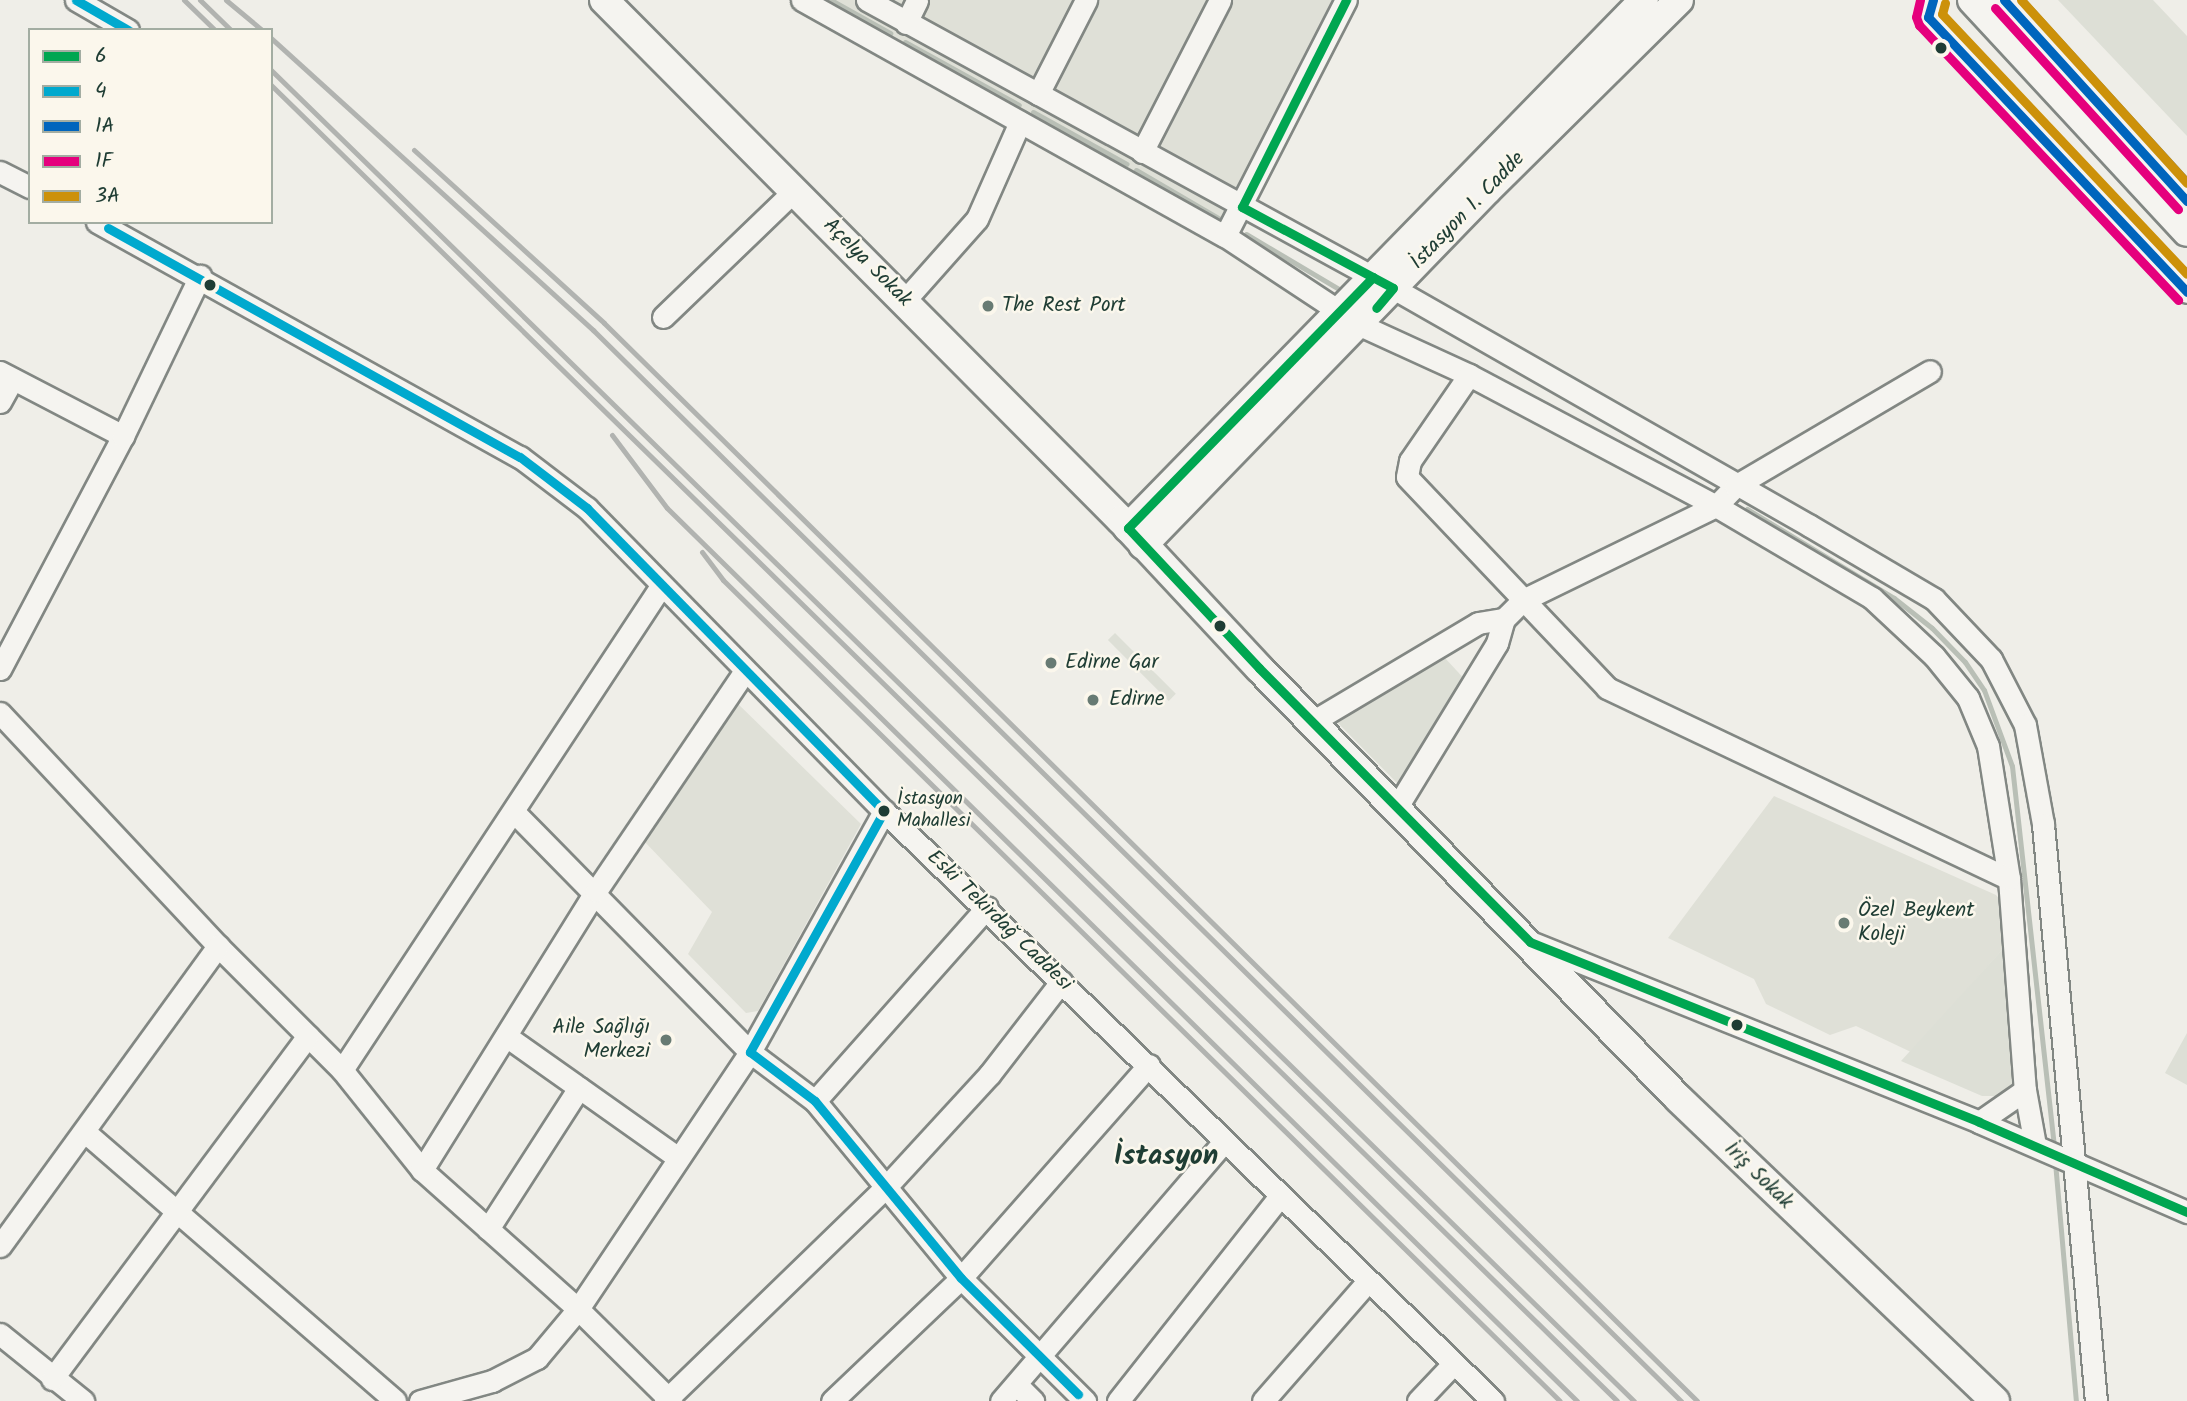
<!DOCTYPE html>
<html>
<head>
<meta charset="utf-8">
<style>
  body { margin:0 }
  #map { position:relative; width:2187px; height:1401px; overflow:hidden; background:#efeee8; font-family:Kalam,sans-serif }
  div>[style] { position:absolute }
  .built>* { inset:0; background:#dfe0d7 }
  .green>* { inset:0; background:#dddfd6; transform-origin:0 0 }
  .stream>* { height:5px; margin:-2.5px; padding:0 2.5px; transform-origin:2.5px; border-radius:2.5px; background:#b9bfb6 }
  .roads { filter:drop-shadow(2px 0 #828783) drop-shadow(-2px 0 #828783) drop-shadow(0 2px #828783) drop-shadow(0 -2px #828783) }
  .minor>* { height:21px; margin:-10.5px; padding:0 10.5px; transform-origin:10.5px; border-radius:10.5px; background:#f5f4f0 }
  .major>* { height:28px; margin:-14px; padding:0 14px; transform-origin:14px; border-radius:14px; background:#f5f4f0 }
  .rail>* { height:5px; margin:-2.5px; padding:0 2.5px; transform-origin:2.5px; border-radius:2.5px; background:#b1b3b0 }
  .bus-1>* { height:9px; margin:-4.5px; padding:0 4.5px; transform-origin:4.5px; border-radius:4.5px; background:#00a651 }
  .bus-2>* { height:9px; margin:-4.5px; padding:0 4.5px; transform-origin:4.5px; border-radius:4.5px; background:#00a9ce }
  .bus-3>* { height:9px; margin:-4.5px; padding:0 4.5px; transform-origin:4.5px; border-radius:4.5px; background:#0065bd }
  .bus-4>* { height:9px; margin:-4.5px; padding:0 4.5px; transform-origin:4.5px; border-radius:4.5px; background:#e5007d }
  .bus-5>* { height:9px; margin:-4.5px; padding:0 4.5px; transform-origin:4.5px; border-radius:4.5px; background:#cc910a }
  .dots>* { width:19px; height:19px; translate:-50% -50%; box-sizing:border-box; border:4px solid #fbf7ec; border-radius:50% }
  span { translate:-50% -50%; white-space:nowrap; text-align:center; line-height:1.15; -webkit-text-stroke:5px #fbf7ec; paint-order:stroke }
  .bus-label { font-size:19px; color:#1f3d34 }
  .left { translate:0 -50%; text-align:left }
  .street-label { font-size:21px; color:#1f3d34 }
  .poi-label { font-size:21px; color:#1f3d34 }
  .right { translate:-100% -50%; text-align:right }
  .district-label { font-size:28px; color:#1f3d34; font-weight:700 }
  .legend { position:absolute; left:28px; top:28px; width:245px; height:196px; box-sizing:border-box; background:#fbf7ec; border:2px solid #a3ada2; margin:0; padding:9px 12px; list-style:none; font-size:21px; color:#1f3d34 }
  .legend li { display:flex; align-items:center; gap:14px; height:35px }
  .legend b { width:35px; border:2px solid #a3ada2 }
</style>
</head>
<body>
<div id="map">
  <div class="built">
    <div style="clip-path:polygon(802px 0,1346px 0,1225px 236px)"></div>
    <div style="clip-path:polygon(734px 700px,861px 824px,758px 1011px,746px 1013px,688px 954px,712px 912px,643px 840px)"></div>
    <div style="clip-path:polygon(1774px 796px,1996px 895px,2008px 909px,2011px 940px,1911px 1052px,1856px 1026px,1830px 1035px,1766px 1004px,1754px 979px,1668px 938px)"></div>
  </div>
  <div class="green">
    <div style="clip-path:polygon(2058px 0,2153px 0,2187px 36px,2187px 136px)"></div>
    <div style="left:1115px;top:633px;width:86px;height:10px;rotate:45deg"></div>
    <div style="clip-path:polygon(1445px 658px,1469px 684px,1402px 788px,1335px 720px)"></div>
    <div style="clip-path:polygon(2011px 940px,2016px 1078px,2010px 1087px,1997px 1096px,1982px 1096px,1901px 1061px)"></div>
    <div style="clip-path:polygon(2187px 1033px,2187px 1085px,2165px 1073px)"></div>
  </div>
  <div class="stream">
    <div style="left:831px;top:0;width:68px;rotate:29.2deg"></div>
    <div style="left:905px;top:42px;width:130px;rotate:28.9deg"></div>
    <div style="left:1033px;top:112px;width:107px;rotate:29deg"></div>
    <div style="left:1136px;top:170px;width:97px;rotate:30.3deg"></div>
    <div style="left:1246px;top:234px;width:114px;rotate:30.6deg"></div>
    <div style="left:1747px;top:509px;width:172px;rotate:31.2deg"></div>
    <div style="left:1894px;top:598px;width:48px;rotate:38.3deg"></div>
    <div style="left:1932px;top:628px;width:47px;rotate:45.9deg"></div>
    <div style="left:1965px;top:662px;width:34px;rotate:56deg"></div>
    <div style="left:1984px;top:690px;width:81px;rotate:69.8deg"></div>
    <div style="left:2012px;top:766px;width:384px;rotate:83.7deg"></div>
    <div style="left:2055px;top:1162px;width:240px;rotate:85deg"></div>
  </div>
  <div class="roads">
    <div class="minor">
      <div style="left:76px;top:0;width:60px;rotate:30deg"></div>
      <div style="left:802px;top:0;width:484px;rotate:29.2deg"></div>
      <div style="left:1225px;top:236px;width:162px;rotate:33.4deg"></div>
      <div style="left:1360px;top:325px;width:120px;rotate:24.6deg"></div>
      <div style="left:1469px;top:375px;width:280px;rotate:27.9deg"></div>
      <div style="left:1716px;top:506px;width:181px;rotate:30.5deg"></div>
      <div style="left:1872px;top:598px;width:85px;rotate:43.1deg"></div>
      <div style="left:1934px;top:656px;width:54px;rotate:51deg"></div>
      <div style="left:1968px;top:698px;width:52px;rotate:67.4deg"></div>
      <div style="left:1988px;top:746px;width:135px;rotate:81deg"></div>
      <div style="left:2009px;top:879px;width:212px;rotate:85.7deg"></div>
      <div style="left:2025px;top:1090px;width:56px;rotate:79.7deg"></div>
      <div style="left:867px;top:0;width:600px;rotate:28.7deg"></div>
      <div style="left:1393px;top:288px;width:480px;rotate:29.7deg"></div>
      <div style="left:1810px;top:526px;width:144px;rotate:30.5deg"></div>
      <div style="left:1934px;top:599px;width:83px;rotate:46.5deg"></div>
      <div style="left:1991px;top:659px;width:74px;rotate:62.7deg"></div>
      <div style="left:2025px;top:725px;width:101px;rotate:79.7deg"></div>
      <div style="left:2043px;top:824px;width:579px;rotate:84.75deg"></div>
      <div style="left:1933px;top:0;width:18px;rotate:106deg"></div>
      <div style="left:1928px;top:17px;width:378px;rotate:46.7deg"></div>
      <div style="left:906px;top:23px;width:25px;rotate:-64deg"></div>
      <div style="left:1038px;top:94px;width:106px;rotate:-62.9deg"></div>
      <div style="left:1142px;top:152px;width:171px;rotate:-62.8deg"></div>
      <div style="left:0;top:172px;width:34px;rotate:27deg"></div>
      <div style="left:97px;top:222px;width:484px;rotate:29.1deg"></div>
      <div style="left:520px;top:457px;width:84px;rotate:37.3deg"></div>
      <div style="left:587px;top:508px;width:424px;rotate:45.6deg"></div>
      <div style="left:884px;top:811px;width:848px;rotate:44.09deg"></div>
      <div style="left:1225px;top:236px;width:265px;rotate:-62.9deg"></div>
      <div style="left:905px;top:300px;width:108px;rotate:-48.4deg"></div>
      <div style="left:977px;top:219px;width:106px;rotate:-66.1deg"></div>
      <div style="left:663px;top:317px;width:182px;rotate:-43.9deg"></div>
      <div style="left:0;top:372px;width:139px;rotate:27.5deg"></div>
      <div style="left:1469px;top:375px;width:104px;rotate:124.5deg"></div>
      <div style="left:1410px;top:461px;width:16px;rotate:101deg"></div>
      <div style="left:1407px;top:477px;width:291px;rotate:46.5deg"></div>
      <div style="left:1607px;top:688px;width:445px;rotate:25.4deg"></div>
      <div style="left:0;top:402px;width:26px;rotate:-61deg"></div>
      <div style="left:0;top:669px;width:263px;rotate:-62.2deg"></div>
      <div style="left:123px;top:436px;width:178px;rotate:-64.3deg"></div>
      <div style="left:0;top:713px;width:319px;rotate:46.9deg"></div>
      <div style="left:218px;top:946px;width:175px;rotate:45deg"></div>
      <div style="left:342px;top:1070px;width:128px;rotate:51.3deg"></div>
      <div style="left:422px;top:1170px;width:209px;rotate:41.7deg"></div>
      <div style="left:578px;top:1309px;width:131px;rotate:44.7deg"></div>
      <div style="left:1312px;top:722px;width:193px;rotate:-30.8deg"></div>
      <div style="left:1478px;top:623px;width:26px;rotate:-9deg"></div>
      <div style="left:1504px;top:619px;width:27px;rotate:-45deg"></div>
      <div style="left:1523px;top:600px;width:215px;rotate:-26deg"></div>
      <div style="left:1716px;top:506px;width:28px;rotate:-46deg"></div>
      <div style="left:1735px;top:486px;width:226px;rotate:-30.5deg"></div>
      <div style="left:1397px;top:807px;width:192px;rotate:-58.6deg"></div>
      <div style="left:1497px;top:643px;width:25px;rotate:-74deg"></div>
      <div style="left:515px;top:813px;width:335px;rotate:45.5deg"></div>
      <div style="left:750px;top:1052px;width:81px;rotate:37deg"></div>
      <div style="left:815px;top:1101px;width:229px;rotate:50.5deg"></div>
      <div style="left:961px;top:1278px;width:175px;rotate:44.8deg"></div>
      <div style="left:1530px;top:942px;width:484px;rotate:21.8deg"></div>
      <div style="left:1979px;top:1122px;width:227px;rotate:23.4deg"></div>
      <div style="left:506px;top:1036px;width:209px;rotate:35.3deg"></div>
      <div style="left:342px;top:1070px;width:580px;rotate:-56.61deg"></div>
      <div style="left:815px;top:1101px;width:259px;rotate:-48.4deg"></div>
      <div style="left:1979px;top:1122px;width:56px;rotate:-34.8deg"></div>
      <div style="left:85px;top:1132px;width:410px;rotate:40.9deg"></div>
      <div style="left:422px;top:1170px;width:329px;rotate:-58.1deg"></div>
      <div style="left:596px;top:891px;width:264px;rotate:-55.9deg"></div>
      <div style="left:488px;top:1229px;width:168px;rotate:-57.2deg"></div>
      <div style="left:0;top:1246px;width:371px;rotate:-54deg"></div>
      <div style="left:0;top:1334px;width:107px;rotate:38.9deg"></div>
      <div style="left:52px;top:1379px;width:428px;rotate:-53.3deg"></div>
      <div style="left:1017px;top:1385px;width:23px;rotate:45deg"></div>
      <div style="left:420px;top:1401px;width:75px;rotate:-15.5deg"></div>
      <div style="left:492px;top:1381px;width:51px;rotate:-27.1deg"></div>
      <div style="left:537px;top:1358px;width:64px;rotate:-50.1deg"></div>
      <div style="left:578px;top:1309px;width:309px;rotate:-56.2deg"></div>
      <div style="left:750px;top:1052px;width:276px;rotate:-60.9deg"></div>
      <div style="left:665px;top:1401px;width:306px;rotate:-44.1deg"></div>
      <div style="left:885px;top:1188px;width:154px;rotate:-47.4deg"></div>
      <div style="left:989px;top:1075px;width:118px;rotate:-52.3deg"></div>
      <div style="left:832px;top:1401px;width:178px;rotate:-43.6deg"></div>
      <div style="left:961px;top:1278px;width:284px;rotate:-48.6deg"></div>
      <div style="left:1001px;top:1401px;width:342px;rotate:-49.3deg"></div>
      <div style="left:1118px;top:1401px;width:261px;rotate:-51.7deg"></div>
      <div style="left:1263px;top:1401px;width:159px;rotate:-48.8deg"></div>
      <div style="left:1418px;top:1401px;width:52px;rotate:-46.5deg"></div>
    </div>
    <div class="major">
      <div style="left:604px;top:0;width:733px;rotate:45.17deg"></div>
      <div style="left:1121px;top:520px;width:202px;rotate:47deg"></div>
      <div style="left:1259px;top:668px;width:602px;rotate:45.74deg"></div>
      <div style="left:1679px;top:1099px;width:437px;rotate:43.7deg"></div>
      <div style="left:1972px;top:0;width:316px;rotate:47.2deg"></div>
      <div style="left:2004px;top:0;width:272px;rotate:47.7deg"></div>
      <div style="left:1128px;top:528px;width:738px;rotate:-45.66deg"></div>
      <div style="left:1143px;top:545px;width:494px;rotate:-45.9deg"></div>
      <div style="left:1487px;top:190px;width:270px;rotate:-44.7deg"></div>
    </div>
  </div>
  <div class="rail">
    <div style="left:184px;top:0;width:43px;rotate:44.1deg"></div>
    <div style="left:200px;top:0;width:43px;rotate:44.1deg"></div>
    <div style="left:226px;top:0;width:47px;rotate:39.8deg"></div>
    <div style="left:271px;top:38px;width:435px;rotate:42.2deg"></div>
    <div style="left:593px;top:330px;width:1527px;rotate:44.55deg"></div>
    <div style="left:271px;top:70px;width:1905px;rotate:44.32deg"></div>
    <div style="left:271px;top:85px;width:1882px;rotate:44.35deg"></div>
    <div style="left:414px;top:150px;width:257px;rotate:42.3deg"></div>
    <div style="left:604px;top:323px;width:1535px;rotate:44.6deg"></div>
    <div style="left:612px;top:435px;width:91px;rotate:53deg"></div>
    <div style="left:667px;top:508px;width:1275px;rotate:44.46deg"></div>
    <div style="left:702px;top:552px;width:35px;rotate:53deg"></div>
    <div style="left:723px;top:580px;width:1172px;rotate:44.45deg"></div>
  </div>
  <div class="bus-1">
    <div style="left:1242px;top:207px;width:171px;rotate:28.2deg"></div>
    <div style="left:1393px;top:288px;width:26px;rotate:130deg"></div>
    <div style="left:1242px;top:207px;width:232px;rotate:-63.3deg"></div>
    <div style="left:1373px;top:277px;width:351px;rotate:134.3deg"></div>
    <div style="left:1128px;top:528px;width:192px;rotate:46.9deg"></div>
    <div style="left:1259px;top:668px;width:385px;rotate:45.3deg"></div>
    <div style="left:1530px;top:942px;width:484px;rotate:21.8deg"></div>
    <div style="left:1979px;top:1122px;width:227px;rotate:23.4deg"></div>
  </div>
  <div class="bus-2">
    <div style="left:76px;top:0;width:60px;rotate:30deg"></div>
    <div style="left:108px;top:228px;width:471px;rotate:29.1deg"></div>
    <div style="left:520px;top:457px;width:84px;rotate:37.3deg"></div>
    <div style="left:587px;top:508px;width:424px;rotate:45.6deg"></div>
    <div style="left:884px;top:811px;width:276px;rotate:119.1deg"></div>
    <div style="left:750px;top:1052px;width:81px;rotate:37deg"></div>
    <div style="left:815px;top:1101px;width:229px;rotate:50.5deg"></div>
    <div style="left:961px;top:1278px;width:165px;rotate:44.8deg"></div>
  </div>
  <div class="bus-3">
    <div style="left:1933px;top:0;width:18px;rotate:106deg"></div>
    <div style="left:1928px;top:17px;width:378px;rotate:46.7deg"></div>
    <div style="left:2004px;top:0;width:272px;rotate:47.7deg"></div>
  </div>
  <div class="bus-4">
    <div style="left:1920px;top:0;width:17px;rotate:103deg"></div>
    <div style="left:1916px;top:17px;width:9px;rotate:69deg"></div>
    <div style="left:1919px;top:25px;width:378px;rotate:46.7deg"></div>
    <div style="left:1995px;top:8px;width:272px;rotate:47.7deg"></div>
  </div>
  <div class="bus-5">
    <div style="left:2021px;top:0;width:247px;rotate:47.8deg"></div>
    <div style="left:1945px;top:3px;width:11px;rotate:105deg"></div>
    <div style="left:1942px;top:14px;width:357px;rotate:46.7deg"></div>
  </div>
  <div class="dots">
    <div style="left:1941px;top:48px;background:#1f3d34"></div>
    <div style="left:210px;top:285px;background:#1f3d34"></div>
    <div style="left:988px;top:306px;background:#687b73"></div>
    <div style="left:1220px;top:626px;background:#1f3d34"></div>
    <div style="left:1051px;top:663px;background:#687b73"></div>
    <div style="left:1093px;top:700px;background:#687b73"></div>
    <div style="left:884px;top:811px;background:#1f3d34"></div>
    <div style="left:1844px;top:923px;background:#687b73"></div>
    <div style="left:1737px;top:1025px;background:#1f3d34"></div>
    <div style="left:666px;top:1040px;background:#687b73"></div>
  </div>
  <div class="bus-label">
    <span class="left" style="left:897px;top:811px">İstasyon<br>Mahallesi</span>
  </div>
  <div class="street-label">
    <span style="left:1468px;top:211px;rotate:-46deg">İstasyon 1. Cadde</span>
    <span style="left:867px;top:263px;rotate:45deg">Açelya Sokak</span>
    <span style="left:999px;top:921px;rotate:44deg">Eski Tekirdağ Caddesi</span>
    <span style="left:1758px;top:1176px;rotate:44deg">İriş Sokak</span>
  </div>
  <div class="poi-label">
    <span class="left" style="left:1002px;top:306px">The Rest Port</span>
    <span class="left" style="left:1065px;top:663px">Edirne Gar</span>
    <span class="left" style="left:1109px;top:700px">Edirne</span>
    <span class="left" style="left:1858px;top:923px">Özel Beykent<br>Koleji</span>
    <span class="right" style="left:650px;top:1040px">Aile Sağlığı<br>Merkezi</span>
  </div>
  <div class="district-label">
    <span style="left:1166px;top:1157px">İstasyon</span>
  </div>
  <ul class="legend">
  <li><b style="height:9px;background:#00a651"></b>6</li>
  <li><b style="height:9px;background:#00a9ce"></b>4</li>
  <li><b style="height:9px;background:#0065bd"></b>1A</li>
  <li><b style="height:9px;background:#e5007d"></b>1F</li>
  <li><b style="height:9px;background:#cc910a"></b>3A</li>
  </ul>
</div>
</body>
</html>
